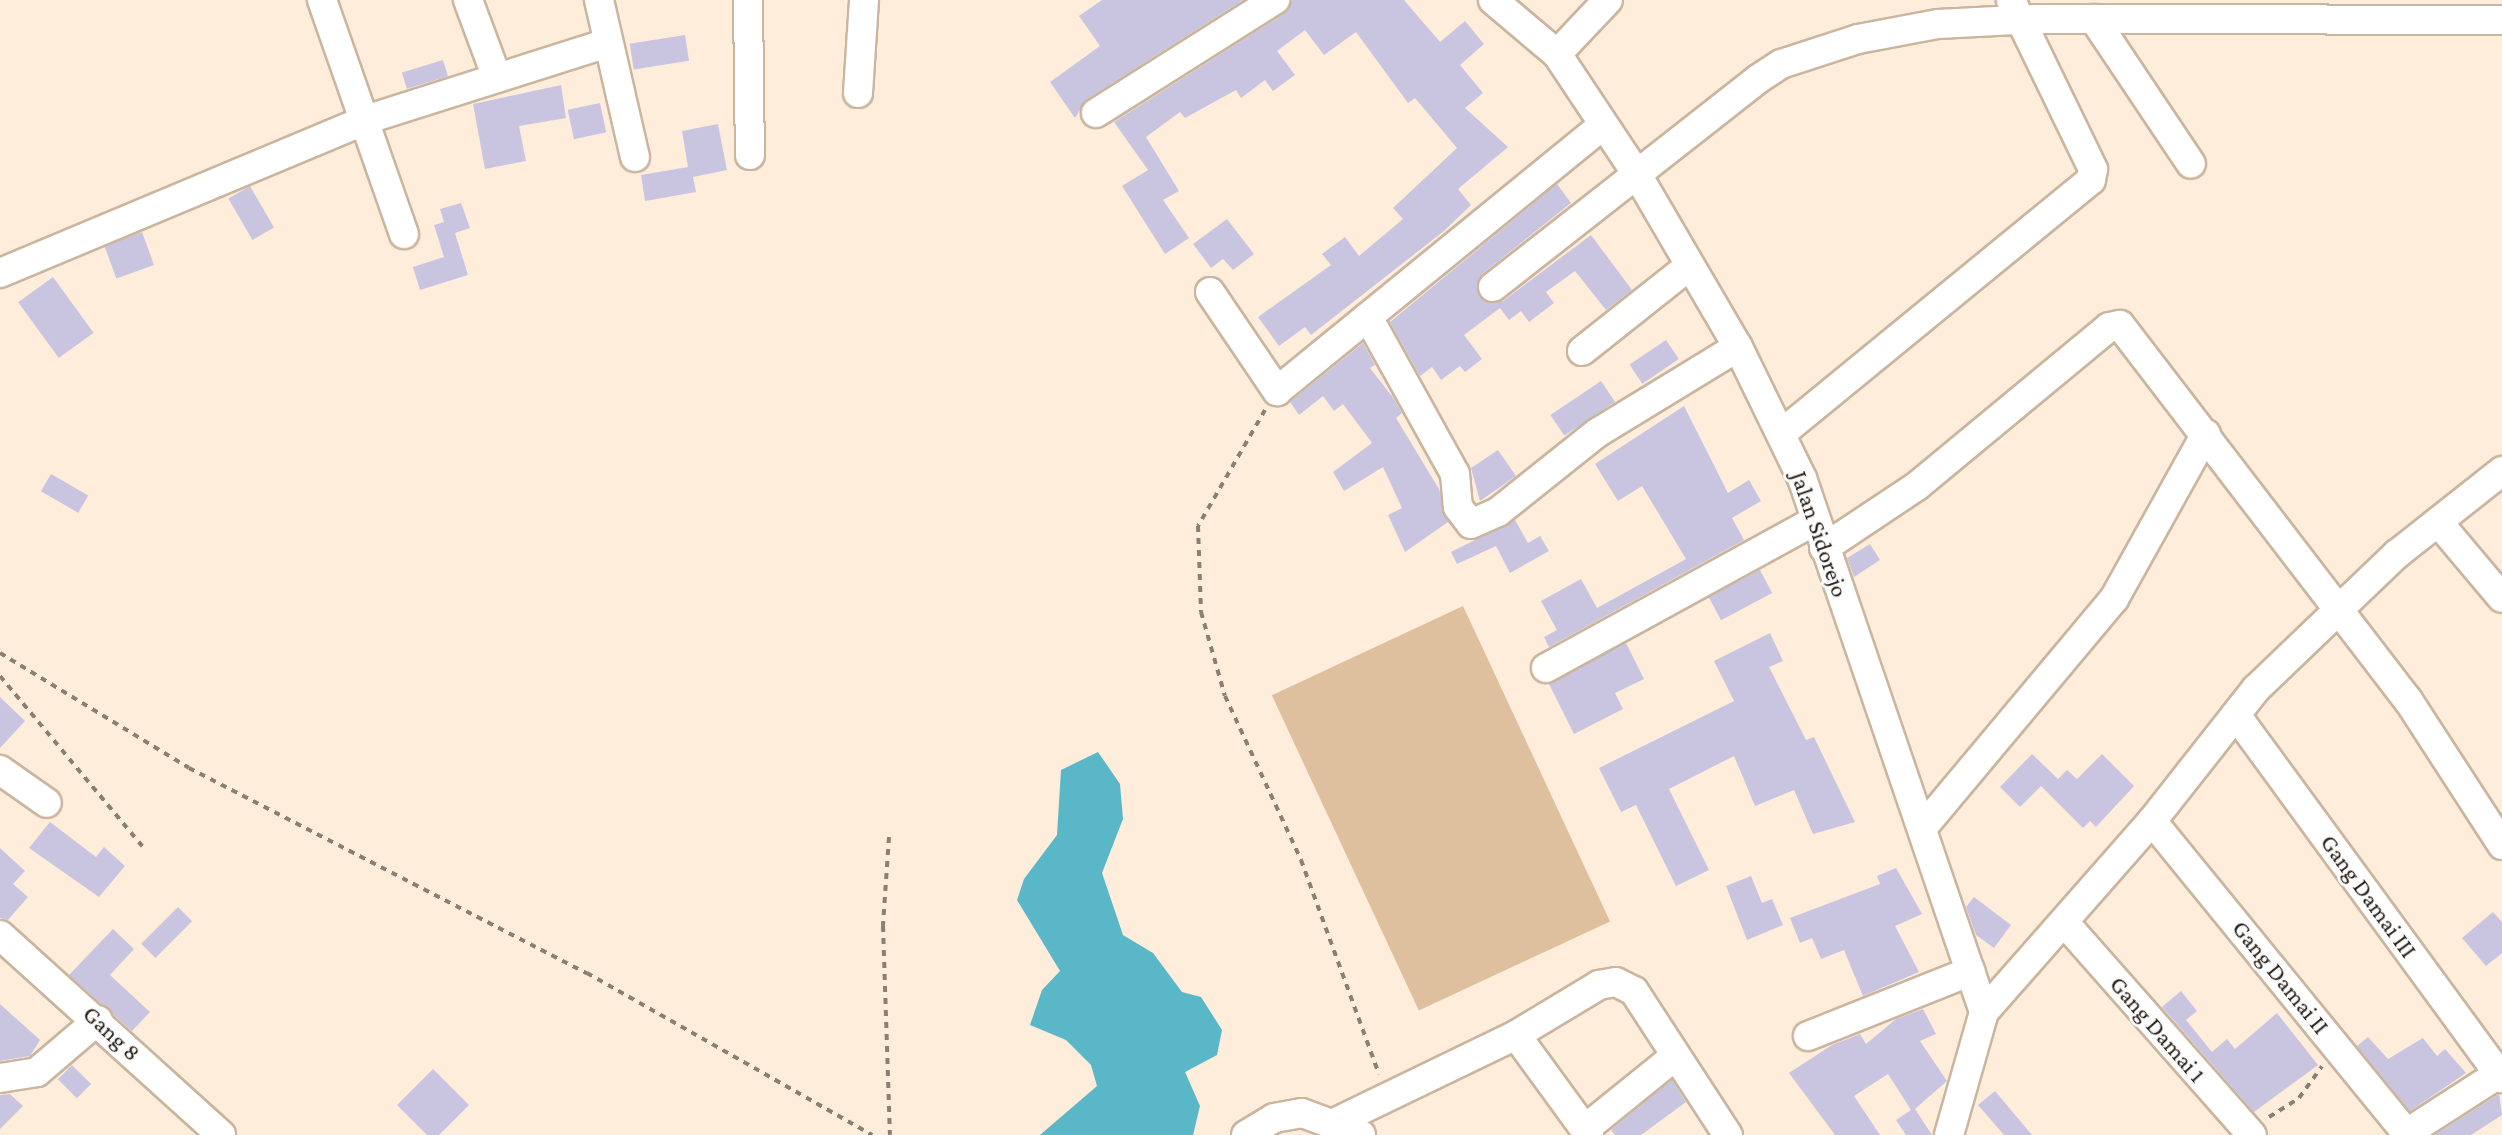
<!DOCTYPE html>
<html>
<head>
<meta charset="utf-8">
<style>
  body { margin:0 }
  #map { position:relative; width:2502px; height:1135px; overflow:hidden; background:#feeddb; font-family:"Crimson Pro",serif }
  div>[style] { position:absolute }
  .green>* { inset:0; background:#dfc09e; transform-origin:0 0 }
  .water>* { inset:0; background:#5ab7c7 }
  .building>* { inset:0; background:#c9c5e1; transform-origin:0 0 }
  .path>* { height:4px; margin-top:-2px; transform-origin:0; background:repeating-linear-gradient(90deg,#8b7e72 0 6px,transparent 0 12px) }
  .roads { filter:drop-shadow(2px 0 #cab59f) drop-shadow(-2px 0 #cab59f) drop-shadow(0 2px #cab59f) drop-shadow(0 -2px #cab59f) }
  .minor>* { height:28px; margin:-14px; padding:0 14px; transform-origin:14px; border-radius:14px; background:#fff }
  span { translate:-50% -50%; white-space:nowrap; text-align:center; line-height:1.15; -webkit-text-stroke:6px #fdfdfd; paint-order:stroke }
  .street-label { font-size:24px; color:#221a12 }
</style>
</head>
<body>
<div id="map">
  <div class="green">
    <div style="left:1463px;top:606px;width:348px;height:211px;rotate:65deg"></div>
  </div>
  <div class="water">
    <div style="clip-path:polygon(1098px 752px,1120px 784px,1123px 819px,1102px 873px,1123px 935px,1153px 953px,1182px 992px,1201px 997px,1222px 1030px,1217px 1055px,1185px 1072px,1200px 1106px,1193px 1135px,1040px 1135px,1097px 1086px,1091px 1065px,1066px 1040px,1030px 1025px,1042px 990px,1060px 971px,1017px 900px,1024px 879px,1057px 835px,1061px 770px)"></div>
  </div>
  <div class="building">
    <div style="clip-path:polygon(1102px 0,1243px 0,1087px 99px,1075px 118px,1050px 82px,1100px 46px,1079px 16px)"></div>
    <div style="clip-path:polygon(1292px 0,1404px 0,1440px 42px,1465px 21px,1484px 44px,1460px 65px,1483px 93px,1465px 108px,1508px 147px,1458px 189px,1471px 205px,1444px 231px,1311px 335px,1305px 327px,1279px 346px,1258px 317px,1331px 265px,1322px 254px,1345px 237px,1359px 256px,1403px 219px,1393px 208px,1457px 148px,1415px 98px,1408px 103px,1356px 32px,1324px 55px,1305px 30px,1277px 51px,1295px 75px,1273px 91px,1265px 80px,1241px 98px,1236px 90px,1185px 118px,1180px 112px,1146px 137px,1179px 191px,1163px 200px,1189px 238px,1165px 254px,1122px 186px,1148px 170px,1114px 122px,1284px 14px)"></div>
    <div style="left:685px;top:35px;width:26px;height:56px;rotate:81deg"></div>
    <div style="left:443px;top:60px;width:17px;height:43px;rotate:73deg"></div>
    <div style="clip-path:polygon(561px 85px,566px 118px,519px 126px,526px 161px,485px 169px,473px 104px)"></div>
    <div style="left:600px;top:103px;width:30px;height:33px;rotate:78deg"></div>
    <div style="clip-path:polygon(718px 124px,727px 170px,693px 177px,696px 192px,645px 201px,641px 175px,688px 167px,682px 131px)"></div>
    <div style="clip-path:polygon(1557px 184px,1571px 203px,1482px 274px,1479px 297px,1503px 301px,1591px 235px,1632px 290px,1606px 310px,1575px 271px,1546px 292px,1554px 303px,1529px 322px,1521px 311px,1509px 320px,1500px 308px,1464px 335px,1482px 359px,1465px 372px,1460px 366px,1441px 380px,1432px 367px,1420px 376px,1390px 322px)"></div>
    <div style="left:250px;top:186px;width:48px;height:25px;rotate:60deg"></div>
    <div style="clip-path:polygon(461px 203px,470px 228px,455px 233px,468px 275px,420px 290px,413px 267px,444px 257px,434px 225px,444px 222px,440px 209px)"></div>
    <div style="clip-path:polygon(1227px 219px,1254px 254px,1233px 270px,1223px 259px,1211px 268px,1193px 244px)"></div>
    <div style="left:142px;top:232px;width:35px;height:40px;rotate:70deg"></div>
    <div style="left:53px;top:277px;width:69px;height:43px;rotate:54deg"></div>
    <div style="left:1666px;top:340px;width:23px;height:44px;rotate:56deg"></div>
    <div style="clip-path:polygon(1363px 343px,1375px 365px,1370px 368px,1394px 399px,1402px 413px,1396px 418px,1439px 489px,1448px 522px,1405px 552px,1388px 515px,1402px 508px,1383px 467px,1344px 491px,1333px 472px,1372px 443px,1343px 404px,1334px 411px,1323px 396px,1299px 415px,1290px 402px)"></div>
    <div style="left:1601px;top:381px;width:25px;height:61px;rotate:56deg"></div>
    <div style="clip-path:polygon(1684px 406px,1728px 493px,1749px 480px,1761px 501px,1732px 518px,1744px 540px,1549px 647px,1544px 637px,1557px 630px,1541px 601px,1581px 579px,1597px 608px,1686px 559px,1642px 486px,1618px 501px,1595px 464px)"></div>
    <div style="clip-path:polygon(1498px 450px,1516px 476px,1480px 501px,1471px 468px)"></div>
    <div style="left:51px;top:474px;width:43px;height:20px;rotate:30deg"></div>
    <div style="clip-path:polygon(1515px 520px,1528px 543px,1540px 536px,1549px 551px,1510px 573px,1496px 546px,1457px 564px,1451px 552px)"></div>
    <div style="clip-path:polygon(1870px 544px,1880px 560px,1854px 577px,1847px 558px)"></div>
    <div style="left:1760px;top:570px;width:26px;height:58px;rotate:62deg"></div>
    <div style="clip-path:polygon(1770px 633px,1783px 661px,1769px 667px,1806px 740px,1814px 737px,1855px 822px,1813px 834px,1794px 790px,1755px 806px,1734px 756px,1669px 789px,1709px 870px,1676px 886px,1636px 805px,1621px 812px,1599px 768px,1734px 701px,1714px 661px)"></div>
    <div style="clip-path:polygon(1626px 643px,1644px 679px,1615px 693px,1623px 709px,1574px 734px,1549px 684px)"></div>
    <div style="clip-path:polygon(0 697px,25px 721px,0 748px)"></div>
    <div style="clip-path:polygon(2032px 754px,2058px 779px,2067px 770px,2077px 779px,2102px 754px,2134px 786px,2096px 827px,2090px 821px,2083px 828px,2041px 786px,2020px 807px,2000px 787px)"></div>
    <div style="clip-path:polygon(50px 822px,96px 857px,104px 847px,125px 866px,99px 897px,29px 848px)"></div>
    <div style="clip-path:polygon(0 848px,25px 871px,13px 884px,28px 897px,8px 920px,0 918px)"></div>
    <div style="clip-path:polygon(1896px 868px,1922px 914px,1895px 926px,1919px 972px,1863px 996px,1844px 950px,1821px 959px,1812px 938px,1800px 943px,1790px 918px,1880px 884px,1877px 876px)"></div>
    <div style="clip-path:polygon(1751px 876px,1762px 903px,1772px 899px,1783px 925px,1747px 940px,1726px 886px)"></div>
    <div style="clip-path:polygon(1974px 897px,2011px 925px,1994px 948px,1976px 935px,1966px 907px)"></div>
    <div style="left:178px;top:907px;width:20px;height:52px;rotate:45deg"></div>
    <div style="clip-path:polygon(2493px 912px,2502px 922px,2502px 953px,2486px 966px,2462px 938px)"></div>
    <div style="clip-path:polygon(113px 929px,134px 949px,110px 975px,150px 1012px,132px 1031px,69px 975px)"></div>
    <div style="clip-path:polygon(2181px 991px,2197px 1011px,2186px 1020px,2212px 1052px,2227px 1039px,2235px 1049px,2277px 1013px,2318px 1065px,2254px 1112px,2162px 1007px)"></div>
    <div style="clip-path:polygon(0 1004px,40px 1040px,30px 1056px,0 1061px)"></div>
    <div style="clip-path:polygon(1923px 1009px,1936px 1034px,1920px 1041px,1947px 1081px,1915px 1109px,1932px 1135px,1906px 1135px,1896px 1120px,1911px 1110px,1888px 1074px,1854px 1096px,1880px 1135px,1835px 1135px,1789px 1073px,1832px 1045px,1860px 1034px,1866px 1044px,1896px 1019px)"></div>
    <div style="clip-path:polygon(2368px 1037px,2388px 1059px,2423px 1038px,2437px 1056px,2445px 1049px,2466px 1073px,2410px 1111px,2357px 1046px)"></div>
    <div style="left:72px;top:1065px;width:27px;height:20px;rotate:45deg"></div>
    <div style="clip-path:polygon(433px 1069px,469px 1105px,439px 1135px,427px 1135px,397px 1105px)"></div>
    <div style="clip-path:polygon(1672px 1080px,1686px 1102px,1641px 1135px,1615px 1135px,1611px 1130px)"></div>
    <div style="clip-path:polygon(1995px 1091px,2032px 1135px,2004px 1135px,1978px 1105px)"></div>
    <div style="clip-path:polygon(10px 1094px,23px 1106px,0 1129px,0 1095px)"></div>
    <div style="clip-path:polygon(2499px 1094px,2502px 1115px,2471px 1135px,2435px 1135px)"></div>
  </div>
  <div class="path">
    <div style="left:1265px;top:410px;width:134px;rotate:120deg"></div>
    <div style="left:1198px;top:526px;width:86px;rotate:88deg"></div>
    <div style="left:1201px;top:612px;width:87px;rotate:74.1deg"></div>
    <div style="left:1225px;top:696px;width:181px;rotate:65.1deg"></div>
    <div style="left:1301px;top:860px;width:228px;rotate:70deg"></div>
    <div style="left:0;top:653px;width:221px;rotate:31.3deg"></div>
    <div style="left:189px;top:768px;width:448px;rotate:27.3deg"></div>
    <div style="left:587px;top:973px;width:328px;rotate:29.6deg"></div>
    <div style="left:0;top:676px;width:224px;rotate:50.1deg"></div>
    <div style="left:889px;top:837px;width:89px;rotate:93.9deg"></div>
    <div style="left:883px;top:926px;width:209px;rotate:88.1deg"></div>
    <div style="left:2269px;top:1117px;width:36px;rotate:-32deg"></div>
    <div style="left:2299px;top:1098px;width:39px;rotate:-54deg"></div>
  </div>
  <div class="roads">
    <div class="minor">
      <div style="left:322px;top:0;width:248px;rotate:70.7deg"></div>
      <div style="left:468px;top:0;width:83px;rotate:69.6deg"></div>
      <div style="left:599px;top:0;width:161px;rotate:77.1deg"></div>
      <div style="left:748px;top:0;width:155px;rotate:89.3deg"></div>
      <div style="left:1493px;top:0;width:84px;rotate:40.2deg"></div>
      <div style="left:1557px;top:54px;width:146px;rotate:56.4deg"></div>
      <div style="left:1638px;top:176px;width:198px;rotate:59.7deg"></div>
      <div style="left:1738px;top:347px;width:146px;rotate:64deg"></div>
      <div style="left:1802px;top:478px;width:564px;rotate:71.18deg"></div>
      <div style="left:1984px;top:1012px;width:128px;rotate:105.9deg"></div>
      <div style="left:2094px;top:19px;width:174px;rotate:56.2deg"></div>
      <div style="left:1557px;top:54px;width:74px;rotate:-46.6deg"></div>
      <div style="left:858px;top:93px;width:93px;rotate:-86.3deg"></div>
      <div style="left:1096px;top:113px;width:212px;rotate:-32.3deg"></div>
      <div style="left:0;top:273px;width:396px;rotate:-22.7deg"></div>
      <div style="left:365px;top:120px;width:255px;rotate:-17.6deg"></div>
      <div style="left:1493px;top:287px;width:337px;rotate:-38.1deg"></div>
      <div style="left:1758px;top:79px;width:27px;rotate:-33deg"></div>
      <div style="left:1781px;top:64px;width:81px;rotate:-18deg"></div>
      <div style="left:1858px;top:39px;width:81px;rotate:-10.6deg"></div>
      <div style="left:1938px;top:24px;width:98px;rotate:-2.9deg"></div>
      <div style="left:2036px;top:19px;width:466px;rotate:0.1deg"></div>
      <div style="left:1210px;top:292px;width:120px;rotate:55.9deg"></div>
      <div style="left:1277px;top:391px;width:421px;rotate:-39.2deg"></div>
      <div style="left:1368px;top:317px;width:179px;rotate:61deg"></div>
      <div style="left:1455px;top:474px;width:33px;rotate:85deg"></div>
      <div style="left:1458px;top:507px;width:21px;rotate:53deg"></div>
      <div style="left:1471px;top:524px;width:30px;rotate:-24deg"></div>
      <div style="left:1498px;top:512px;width:127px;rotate:-38.6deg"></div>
      <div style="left:1597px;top:433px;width:165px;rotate:-31.4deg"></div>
      <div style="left:1582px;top:351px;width:135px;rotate:-38.4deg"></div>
      <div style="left:1782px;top:433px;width:399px;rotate:-39.3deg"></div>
      <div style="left:2091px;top:180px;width:11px;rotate:-80deg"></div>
      <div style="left:2093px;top:169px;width:188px;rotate:-115.9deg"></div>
      <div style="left:2438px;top:522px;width:99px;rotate:49.9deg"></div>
      <div style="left:1824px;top:548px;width:112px;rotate:-33.7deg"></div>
      <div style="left:1917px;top:486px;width:249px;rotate:-39.6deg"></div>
      <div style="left:2109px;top:327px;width:11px;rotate:-10deg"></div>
      <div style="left:2120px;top:325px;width:473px;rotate:52.5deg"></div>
      <div style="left:2408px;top:700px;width:173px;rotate:57deg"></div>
      <div style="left:1546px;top:668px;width:306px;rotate:-28.7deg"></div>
      <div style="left:2236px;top:715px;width:450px;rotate:53.8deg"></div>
      <div style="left:0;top:770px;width:57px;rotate:35.1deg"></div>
      <div style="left:2152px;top:821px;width:405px;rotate:50.8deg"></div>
      <div style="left:1924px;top:826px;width:296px;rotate:-50.1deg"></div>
      <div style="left:2114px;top:599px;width:189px;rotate:-60.9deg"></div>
      <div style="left:2064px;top:922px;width:284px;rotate:48.6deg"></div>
      <div style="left:0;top:935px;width:298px;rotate:42.1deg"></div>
      <div style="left:1984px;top:1012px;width:254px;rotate:-48.7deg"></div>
      <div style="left:2152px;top:821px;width:168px;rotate:-51.8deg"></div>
      <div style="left:2256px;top:689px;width:195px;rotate:-43.8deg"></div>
      <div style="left:2397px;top:554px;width:134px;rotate:-38.3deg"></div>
      <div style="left:1516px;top:1035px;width:124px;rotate:53.9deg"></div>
      <div style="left:1808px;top:1036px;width:175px;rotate:-21.7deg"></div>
      <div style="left:0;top:1078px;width:37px;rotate:-9deg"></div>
      <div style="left:37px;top:1072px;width:80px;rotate:-40.4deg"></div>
      <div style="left:1334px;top:1123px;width:202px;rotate:-25.8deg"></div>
      <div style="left:1516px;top:1035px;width:97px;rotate:-31.1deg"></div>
      <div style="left:1599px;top:985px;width:17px;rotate:-10deg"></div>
      <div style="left:1616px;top:982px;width:20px;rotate:27deg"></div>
      <div style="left:1634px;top:991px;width:172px;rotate:56.9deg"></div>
      <div style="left:1585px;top:1129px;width:114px;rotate:-39deg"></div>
      <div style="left:2407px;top:1133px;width:111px;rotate:-32.8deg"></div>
      <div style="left:1246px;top:1135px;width:33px;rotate:-31deg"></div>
      <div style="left:1274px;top:1118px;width:28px;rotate:-10deg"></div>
      <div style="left:1302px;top:1113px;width:63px;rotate:20.4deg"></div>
    </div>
  </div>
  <div class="street-label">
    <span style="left:1820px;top:534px;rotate:71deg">Jalan Sidorejo</span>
    <span style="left:2369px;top:896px;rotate:54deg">Gang Damai III</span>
    <span style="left:2281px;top:977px;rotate:51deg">Gang Damai II</span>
    <span style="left:2158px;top:1029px;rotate:49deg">Gang Damai 1</span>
    <span style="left:112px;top:1033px;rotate:43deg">Gang 8</span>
  </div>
</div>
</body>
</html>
